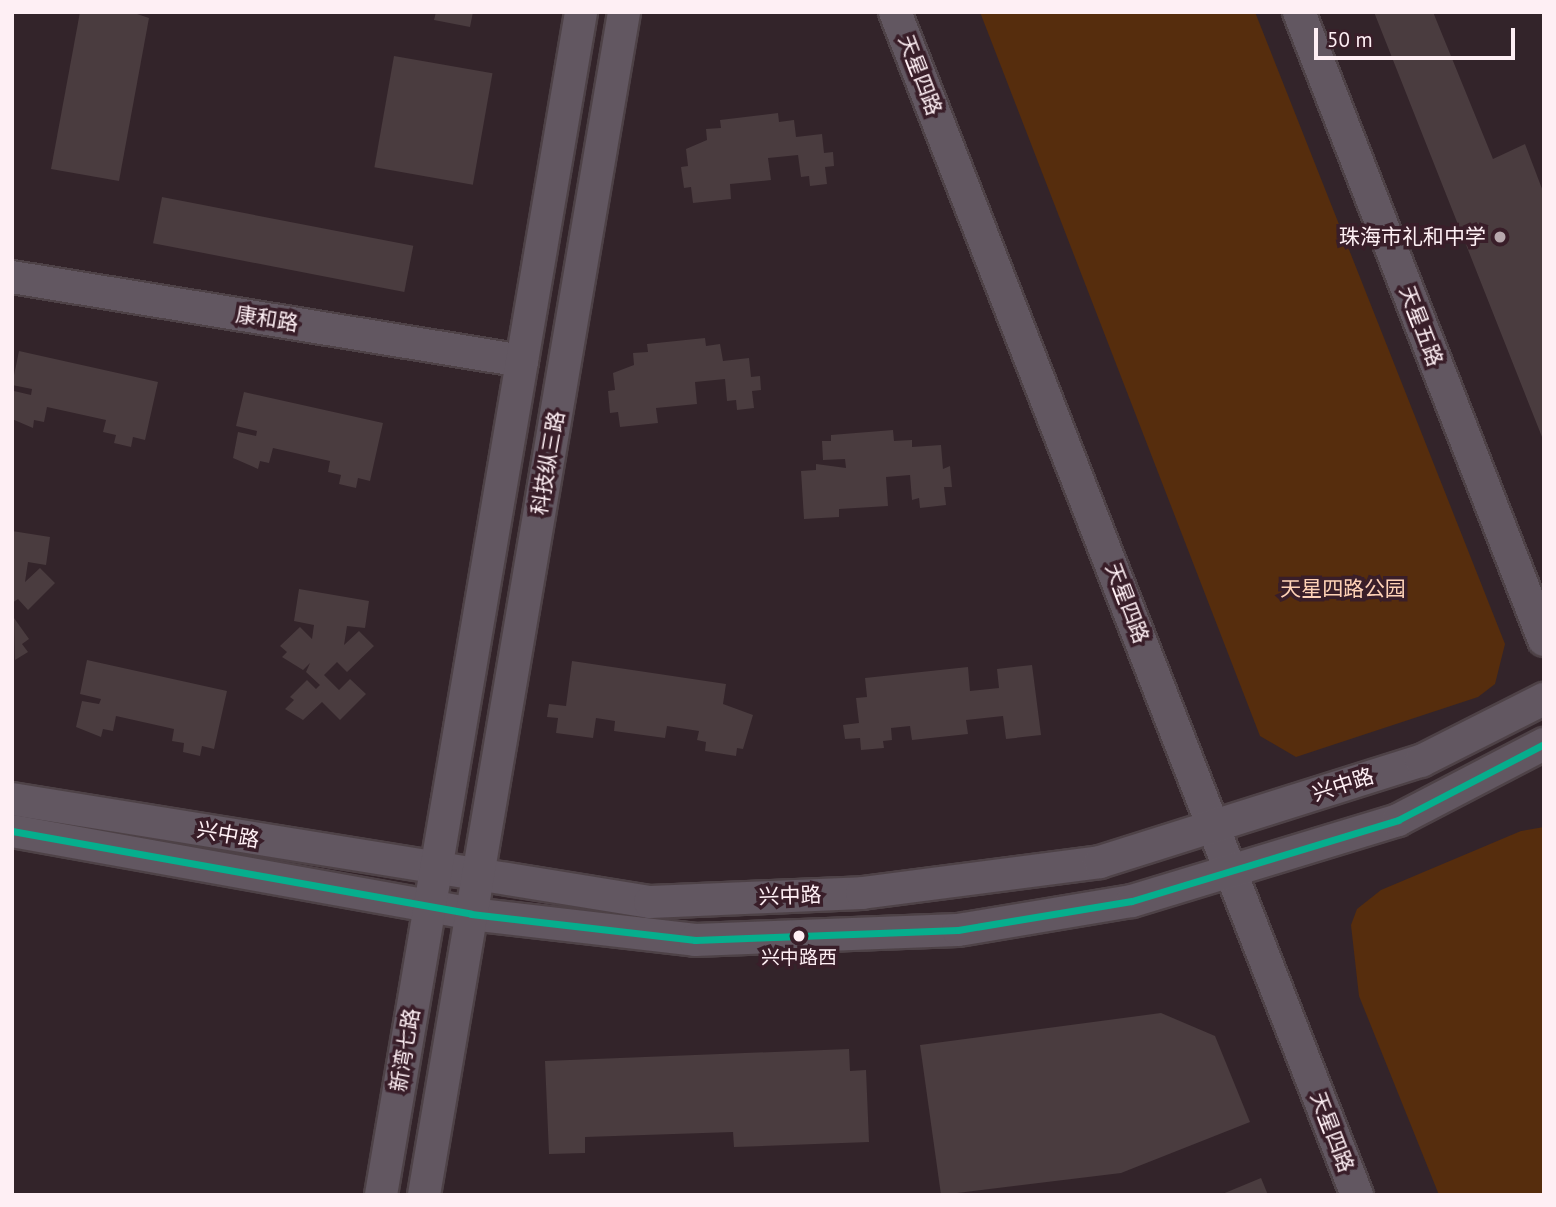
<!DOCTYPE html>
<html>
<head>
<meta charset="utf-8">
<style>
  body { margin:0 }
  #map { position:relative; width:1556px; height:1207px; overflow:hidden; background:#33242a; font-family:"PT Sans","Noto Sans SC",sans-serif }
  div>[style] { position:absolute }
  .green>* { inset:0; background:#562d0d }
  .building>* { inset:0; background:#4a3c3f; transform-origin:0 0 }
  .roads { filter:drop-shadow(2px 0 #4e4247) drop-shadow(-2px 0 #4e4247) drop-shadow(0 2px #4e4247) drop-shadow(0 -2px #4e4247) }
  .minor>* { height:32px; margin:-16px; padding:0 16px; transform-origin:16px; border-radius:16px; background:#625761 }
  .bus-1>* { height:7px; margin:-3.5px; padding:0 3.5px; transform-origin:3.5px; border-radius:3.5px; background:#06ae8d }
  .dots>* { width:19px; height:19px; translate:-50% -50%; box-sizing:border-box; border:4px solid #391e29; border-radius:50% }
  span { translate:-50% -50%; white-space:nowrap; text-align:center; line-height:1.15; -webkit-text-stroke:7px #391e29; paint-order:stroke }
  .bus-label { font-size:19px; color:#feeff4 }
  .street-label { font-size:21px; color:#feeff4 }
  .poi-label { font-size:21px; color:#feeff4 }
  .right { translate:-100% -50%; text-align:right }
  .park-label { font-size:21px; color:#fed2b7 }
  .frame { position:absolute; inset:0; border:14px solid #feeff4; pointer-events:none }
  .scale { position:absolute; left:1314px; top:28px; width:201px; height:32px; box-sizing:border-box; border:4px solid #feeff4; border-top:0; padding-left:9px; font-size:21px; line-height:24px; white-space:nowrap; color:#feeff4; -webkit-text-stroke:5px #391e29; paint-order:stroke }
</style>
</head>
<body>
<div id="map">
  <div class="green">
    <div style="clip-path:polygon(980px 12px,1255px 12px,1505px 644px,1495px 684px,1478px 697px,1296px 757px,1260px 736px)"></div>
    <div style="clip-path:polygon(1544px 827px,1544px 1195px,1439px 1195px,1359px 996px,1351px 925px,1357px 909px,1381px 890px,1521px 831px)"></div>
  </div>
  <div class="building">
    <div style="clip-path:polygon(80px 12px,131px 12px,149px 18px,119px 181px,51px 169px)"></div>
    <div style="clip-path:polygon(436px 12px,473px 12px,470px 27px,434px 20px)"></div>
    <div style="clip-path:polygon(1374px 12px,1433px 12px,1493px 159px,1525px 144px,1544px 194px,1544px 442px)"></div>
    <div style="left:394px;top:56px;width:100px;height:113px;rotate:10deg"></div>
    <div style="clip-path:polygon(778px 113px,779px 122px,794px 120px,796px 137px,822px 134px,824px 153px,833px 152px,834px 166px,825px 167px,827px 184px,810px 186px,809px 176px,801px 177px,798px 155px,768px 158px,771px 180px,730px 184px,731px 199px,693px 203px,691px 187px,684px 188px,681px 167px,688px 166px,686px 149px,707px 140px,706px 129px,721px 128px,720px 120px)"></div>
    <div style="left:162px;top:197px;width:256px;height:47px;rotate:11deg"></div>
    <div style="clip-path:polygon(705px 338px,706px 346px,720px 344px,723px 361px,749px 358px,751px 377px,760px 376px,761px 390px,752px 391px,754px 408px,737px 410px,736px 400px,727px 401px,725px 379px,695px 382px,697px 404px,656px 408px,658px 423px,620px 427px,618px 412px,610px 413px,608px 391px,615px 390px,613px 373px,634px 365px,633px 353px,648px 352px,647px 344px)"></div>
    <div style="clip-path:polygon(19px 351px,158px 382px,145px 440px,133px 437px,131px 447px,114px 443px,116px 435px,103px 432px,106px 420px,47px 407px,44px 422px,34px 420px,33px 428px,12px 419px,14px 391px,31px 395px,32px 389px,12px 385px)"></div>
    <div style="clip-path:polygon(244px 392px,383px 423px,370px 481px,358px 478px,356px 488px,339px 484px,341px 475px,328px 472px,330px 461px,273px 448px,269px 463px,260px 461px,258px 469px,233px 458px,238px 432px,256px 436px,257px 431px,236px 426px)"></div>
    <div style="clip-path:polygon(893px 430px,894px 441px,912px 440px,912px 447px,941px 445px,943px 469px,950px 466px,952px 487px,944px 487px,946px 505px,920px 508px,919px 498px,912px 500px,910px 475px,886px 477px,888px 506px,839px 509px,839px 517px,804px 519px,801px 471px,816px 470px,816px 464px,846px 468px,845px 459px,823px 460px,822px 441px,831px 441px,831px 435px)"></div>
    <div style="clip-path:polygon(12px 531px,50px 537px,46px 565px,28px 562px,25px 582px,40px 568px,55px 583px,28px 610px,18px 599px,12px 603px)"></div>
    <div style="clip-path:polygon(299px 589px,369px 601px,365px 628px,347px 626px,344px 645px,359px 631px,374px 646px,347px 672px,337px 662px,324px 675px,339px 690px,350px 679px,366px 694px,340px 720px,322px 702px,303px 720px,285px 709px,294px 700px,290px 697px,307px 680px,316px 689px,320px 685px,306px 672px,310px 663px,303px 670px,282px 657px,287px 652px,280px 646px,300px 627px,312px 639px,314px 625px,294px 621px)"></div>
    <div style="clip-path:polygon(14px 618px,29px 639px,22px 644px,28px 652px,15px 660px)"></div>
    <div style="clip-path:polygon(87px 660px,227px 691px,214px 749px,202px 746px,200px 756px,183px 752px,184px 743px,172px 741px,174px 729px,116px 716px,113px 731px,103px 729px,101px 737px,76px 727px,82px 701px,99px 704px,101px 699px,80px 694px)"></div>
    <div style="clip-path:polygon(572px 661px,726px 684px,723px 704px,753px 715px,743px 749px,737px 748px,736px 756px,705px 751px,706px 742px,697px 740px,699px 731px,667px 726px,665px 738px,614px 731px,615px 721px,596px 718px,593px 738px,556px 733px,558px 718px,547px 717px,549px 704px,566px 706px)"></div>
    <div style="clip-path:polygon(1032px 665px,1041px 735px,1006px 739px,1003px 716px,966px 720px,968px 734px,912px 740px,910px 726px,891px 728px,892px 740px,883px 741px,884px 748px,861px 750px,860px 738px,845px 739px,843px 725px,859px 723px,856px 698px,867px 697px,865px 678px,968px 667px,970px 691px,999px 688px,997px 669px)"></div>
    <div style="clip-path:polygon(1161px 1013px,1215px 1036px,1250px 1122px,1121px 1173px,941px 1195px,920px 1045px)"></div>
    <div style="clip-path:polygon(849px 1049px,850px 1071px,866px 1070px,869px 1142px,734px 1147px,733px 1132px,585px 1137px,585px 1153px,549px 1154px,545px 1061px)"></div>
    <div style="clip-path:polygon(1261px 1178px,1268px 1195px,1220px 1195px)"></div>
  </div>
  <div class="roads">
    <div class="minor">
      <div style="left:895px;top:12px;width:1270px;rotate:68.67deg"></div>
      <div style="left:1299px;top:12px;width:674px;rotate:68.69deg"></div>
      <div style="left:12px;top:277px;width:517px;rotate:9.35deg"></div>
      <div style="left:12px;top:799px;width:646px;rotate:9.17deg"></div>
      <div style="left:650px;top:902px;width:212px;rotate:-2.4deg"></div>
      <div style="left:862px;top:893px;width:240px;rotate:-7.4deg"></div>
      <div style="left:1100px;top:862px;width:337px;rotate:-17.5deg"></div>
      <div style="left:1421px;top:761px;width:138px;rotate:-26.8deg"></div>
      <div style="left:12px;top:831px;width:466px;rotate:10.2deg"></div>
      <div style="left:471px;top:914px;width:226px;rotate:6.6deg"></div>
      <div style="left:695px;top:940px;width:263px;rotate:-2.2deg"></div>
      <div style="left:958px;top:930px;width:176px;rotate:-9.5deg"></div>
      <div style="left:1132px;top:901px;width:278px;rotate:-16.9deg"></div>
      <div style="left:1398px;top:820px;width:165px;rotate:-27.5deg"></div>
      <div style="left:381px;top:1195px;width:1200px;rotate:-80.4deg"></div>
      <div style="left:424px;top:1195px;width:1200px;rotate:-80.4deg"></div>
    </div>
  </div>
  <div class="bus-1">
    <div style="left:12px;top:831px;width:466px;rotate:10.2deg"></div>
    <div style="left:471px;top:914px;width:226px;rotate:6.6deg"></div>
    <div style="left:695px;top:940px;width:263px;rotate:-2.2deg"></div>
    <div style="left:958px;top:930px;width:176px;rotate:-9.5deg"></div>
    <div style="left:1132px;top:901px;width:278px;rotate:-16.9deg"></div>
    <div style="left:1398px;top:820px;width:165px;rotate:-27.5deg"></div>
  </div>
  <div class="dots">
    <div style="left:1500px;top:237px;background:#b7a8ad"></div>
    <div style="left:799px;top:936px;background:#feeff4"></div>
  </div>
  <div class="bus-label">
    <span style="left:799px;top:958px">兴中路西</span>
  </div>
  <div class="street-label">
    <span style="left:920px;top:75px;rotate:69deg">天星四路</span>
    <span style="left:267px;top:319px;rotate:9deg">康和路</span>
    <span style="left:1421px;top:326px;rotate:69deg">天星五路</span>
    <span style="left:548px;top:463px;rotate:-80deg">科技纵三路</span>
    <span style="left:1127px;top:603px;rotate:69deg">天星四路</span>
    <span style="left:1343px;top:785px;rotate:-18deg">兴中路</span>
    <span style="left:228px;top:835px;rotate:10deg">兴中路</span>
    <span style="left:790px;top:896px;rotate:-2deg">兴中路</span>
    <span style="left:405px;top:1050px;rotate:-80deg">新湾七路</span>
    <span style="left:1332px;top:1132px;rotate:69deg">天星四路</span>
  </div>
  <div class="poi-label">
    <span class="right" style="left:1486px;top:237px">珠海市礼和中学</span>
  </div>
  <div class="park-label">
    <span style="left:1343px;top:589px">天星四路公园</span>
  </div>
  <div class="frame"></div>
  <div class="scale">50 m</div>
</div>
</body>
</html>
